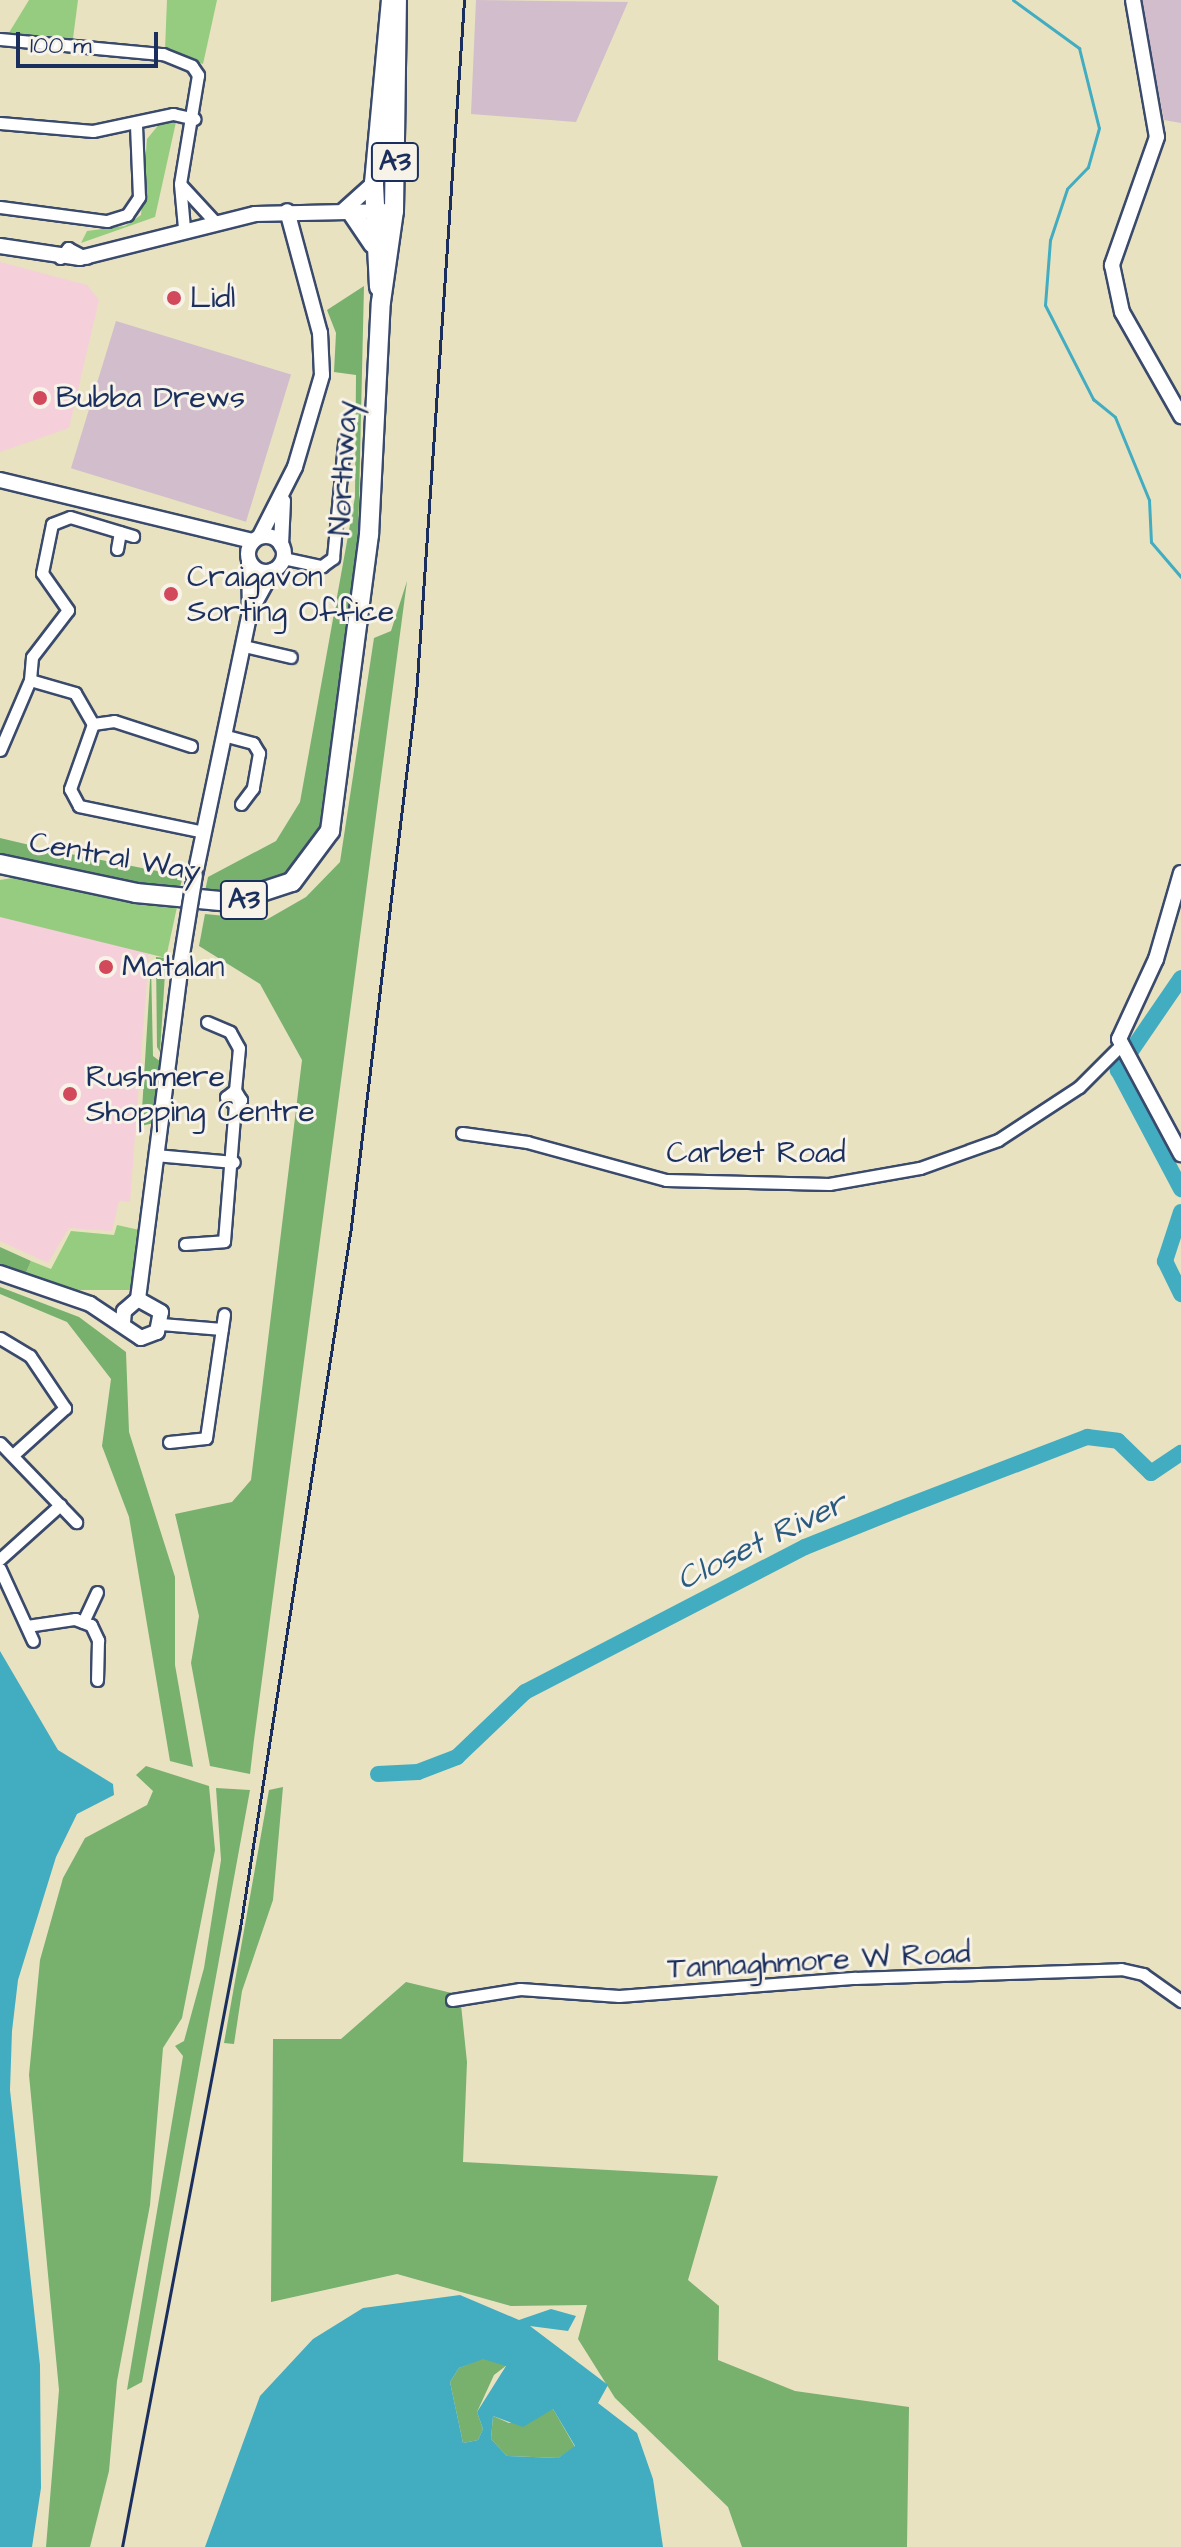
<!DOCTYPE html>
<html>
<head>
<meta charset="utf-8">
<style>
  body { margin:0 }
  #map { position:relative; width:1181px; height:2547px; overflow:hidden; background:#e8e2c1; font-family:"Architects Daughter",sans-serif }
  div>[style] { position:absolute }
  .built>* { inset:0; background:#f5cfda }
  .industrial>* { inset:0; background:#d1bdcb; transform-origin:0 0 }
  .green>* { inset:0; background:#95cc7f }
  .forest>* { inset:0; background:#78b06e }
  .water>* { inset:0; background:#42acc1 }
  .stream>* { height:3px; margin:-1.5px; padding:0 1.5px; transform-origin:1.5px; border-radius:1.5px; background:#42acc1 }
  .river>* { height:16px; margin:-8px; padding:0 8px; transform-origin:8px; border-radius:8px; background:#42acc1 }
  .roads { filter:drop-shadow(2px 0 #3a4a6d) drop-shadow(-2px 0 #3a4a6d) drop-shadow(0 2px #3a4a6d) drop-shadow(0 -2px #3a4a6d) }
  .minor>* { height:11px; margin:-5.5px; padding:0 5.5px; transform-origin:5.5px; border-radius:5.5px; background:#fff }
  .tertiary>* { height:14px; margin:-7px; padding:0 7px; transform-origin:7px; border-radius:7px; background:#fff }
  .tertiary>.ring { margin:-7px; padding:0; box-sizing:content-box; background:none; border:14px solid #fff; border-radius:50% }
  .trunk>* { height:18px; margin:-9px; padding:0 9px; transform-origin:9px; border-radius:9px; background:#fff }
  .rail>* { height:3px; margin:-1.5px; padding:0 1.5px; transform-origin:1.5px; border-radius:1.5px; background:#1b2f5e }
  .bridges { filter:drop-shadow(2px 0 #3a4a6d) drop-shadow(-2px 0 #3a4a6d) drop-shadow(0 2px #3a4a6d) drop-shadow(0 -2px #3a4a6d) }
  .tertiary-bridge>* { height:14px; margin:-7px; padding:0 7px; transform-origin:7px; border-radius:7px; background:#fff }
  .dots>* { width:22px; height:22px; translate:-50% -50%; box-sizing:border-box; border:4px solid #f7f3e8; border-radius:50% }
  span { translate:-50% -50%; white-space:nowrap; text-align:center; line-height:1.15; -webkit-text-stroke:6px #f7f3e8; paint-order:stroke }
  .shield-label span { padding:2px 6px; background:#f7f3e8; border:2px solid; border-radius:6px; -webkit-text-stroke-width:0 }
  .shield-label { font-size:28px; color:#1b2f5e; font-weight:700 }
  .poi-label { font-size:30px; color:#1b2f5e }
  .left { translate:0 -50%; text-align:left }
  .street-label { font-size:30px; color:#1b2f5e }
  .water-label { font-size:32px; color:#295b81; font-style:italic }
  .scale { position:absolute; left:16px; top:32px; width:142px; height:36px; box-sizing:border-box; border:4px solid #1b2f5e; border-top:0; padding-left:10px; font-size:24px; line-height:28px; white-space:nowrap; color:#1b2f5e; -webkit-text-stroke:6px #f7f3e8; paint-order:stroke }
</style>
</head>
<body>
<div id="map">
  <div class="built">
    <div style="clip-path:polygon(0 262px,87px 285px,99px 300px,69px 428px,0 452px)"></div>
    <div style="clip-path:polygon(0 914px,149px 952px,130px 1202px,119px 1201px,112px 1231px,69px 1228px,48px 1263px,0 1241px)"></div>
  </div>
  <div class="industrial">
    <div style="clip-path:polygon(476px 0,628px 2px,576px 122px,471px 114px)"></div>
    <div style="clip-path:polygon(1141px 0,1181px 0,1181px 123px,1164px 120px)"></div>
    <div style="left:116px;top:321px;width:183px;height:154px;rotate:17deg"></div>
  </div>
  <div class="green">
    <div style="clip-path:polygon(29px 0,78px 0,72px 46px,7px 36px)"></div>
    <div style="clip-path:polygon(167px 0,217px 0,203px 64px,165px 50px)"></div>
    <div style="clip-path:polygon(161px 122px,176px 122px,155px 217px,81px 243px,87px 231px,125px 226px,141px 215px,147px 139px)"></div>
    <div style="clip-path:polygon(25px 876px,177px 907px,166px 958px,0 917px,0 880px)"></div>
    <div style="clip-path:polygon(117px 1225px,144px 1231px,134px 1290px,73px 1290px,25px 1275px,31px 1261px,51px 1269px,71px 1231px,114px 1235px)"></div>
  </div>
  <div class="forest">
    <div style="clip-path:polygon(364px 286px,357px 586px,321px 840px,281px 878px,204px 896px,208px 877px,276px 841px,300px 802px,355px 497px,356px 375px,334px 372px,336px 333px,327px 310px)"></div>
    <div style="clip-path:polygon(407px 581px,254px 1740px,250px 1774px,210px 1766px,191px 1663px,199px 1616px,175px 1514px,232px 1502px,251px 1480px,302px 1060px,260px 984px,199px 946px,205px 914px,266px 920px,306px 897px,340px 862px,374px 638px,391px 631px)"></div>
    <div style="clip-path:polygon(0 838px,55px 851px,183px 876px,178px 895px,0 856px)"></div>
    <div style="clip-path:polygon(156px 957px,166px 958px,160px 1052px,157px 1047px)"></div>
    <div style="clip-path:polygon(151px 964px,153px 1056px,161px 1062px,154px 1123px,141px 1126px)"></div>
    <div style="clip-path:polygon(0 1247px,31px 1261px,25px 1275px,0 1266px)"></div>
    <div style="clip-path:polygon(0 1287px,79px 1317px,126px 1352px,129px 1432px,175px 1577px,175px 1665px,193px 1767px,170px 1761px,129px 1517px,102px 1446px,111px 1379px,67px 1322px,0 1294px)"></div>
    <div style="clip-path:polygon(146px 1766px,209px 1786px,215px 1850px,182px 2018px,163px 2048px,150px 2205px,117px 2381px,109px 2471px,90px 2547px,46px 2547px,59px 2390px,29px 2075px,40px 1960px,63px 1878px,85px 1838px,147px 1805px,153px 1791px,136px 1775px)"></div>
    <div style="clip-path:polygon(283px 1787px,273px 1900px,242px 1991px,234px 2044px,224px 2043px,269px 1790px)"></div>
    <div style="clip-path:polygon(216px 1788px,250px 1790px,142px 2382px,127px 2390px,183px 2056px,175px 2046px,184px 2041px,204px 1968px,221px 1860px)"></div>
    <div style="clip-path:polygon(406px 1982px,460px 1995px,467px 2062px,463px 2162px,718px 2176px,688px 2280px,719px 2306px,718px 2360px,795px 2391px,909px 2407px,907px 2547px,742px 2547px,728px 2507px,615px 2398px,578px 2339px,587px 2305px,511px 2306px,397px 2274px,271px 2302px,273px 2039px,341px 2039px)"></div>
    <div style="clip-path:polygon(483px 2358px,507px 2365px,494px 2375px,477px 2412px,483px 2429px,478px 2440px,463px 2443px,450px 2382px,459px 2368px)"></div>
    <div style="clip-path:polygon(553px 2409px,575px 2447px,558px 2458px,507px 2456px,491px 2439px,493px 2416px,509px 2423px)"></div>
  </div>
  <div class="water">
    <div style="clip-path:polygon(0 1651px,58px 1750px,113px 1784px,114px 1795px,77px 1814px,56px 1857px,18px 1980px,12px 2031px,10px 2090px,40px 2365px,41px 2488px,32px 2547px,0 2547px)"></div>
    <div style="clip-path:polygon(evenodd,460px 2295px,519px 2320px,551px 2309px,576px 2316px,568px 2331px,530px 2326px,608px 2385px,598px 2403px,637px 2433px,653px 2479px,663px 2547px,205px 2547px,260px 2396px,313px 2339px,363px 2308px,460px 2295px,483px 2359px,506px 2366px,477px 2412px,483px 2429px,478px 2440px,463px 2443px,450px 2382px,459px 2368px,483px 2359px,460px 2295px,553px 2409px,575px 2446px,558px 2458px,507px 2456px,491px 2439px,493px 2416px,523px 2427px,553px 2409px)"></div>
  </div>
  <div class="stream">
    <div style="left:1013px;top:0;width:82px;rotate:36deg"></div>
    <div style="left:1079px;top:48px;width:82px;rotate:76deg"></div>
    <div style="left:1099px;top:128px;width:41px;rotate:105.8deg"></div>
    <div style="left:1088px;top:167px;width:30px;rotate:134deg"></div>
    <div style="left:1067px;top:189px;width:54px;rotate:108.4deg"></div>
    <div style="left:1050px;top:240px;width:65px;rotate:94.4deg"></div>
    <div style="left:1045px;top:305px;width:106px;rotate:62.9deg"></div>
    <div style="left:1093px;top:399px;width:28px;rotate:39deg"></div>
    <div style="left:1115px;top:417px;width:90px;rotate:67.7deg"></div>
    <div style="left:1149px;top:500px;width:42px;rotate:87.3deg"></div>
    <div style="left:1151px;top:542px;width:46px;rotate:49.4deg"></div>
  </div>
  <div class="river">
    <div style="left:1181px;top:978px;width:112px;rotate:124.4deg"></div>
    <div style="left:1118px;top:1070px;width:135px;rotate:62.1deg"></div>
    <div style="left:1181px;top:1212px;width:52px;rotate:108.1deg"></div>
    <div style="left:1165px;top:1261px;width:37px;rotate:64deg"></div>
    <div style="left:378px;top:1774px;width:40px;rotate:-2.9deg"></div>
    <div style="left:418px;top:1772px;width:42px;rotate:-21deg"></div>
    <div style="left:457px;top:1757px;width:94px;rotate:-43.7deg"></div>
    <div style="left:525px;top:1692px;width:315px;rotate:-27.4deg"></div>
    <div style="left:805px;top:1547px;width:99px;rotate:-21.9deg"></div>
    <div style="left:897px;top:1510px;width:204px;rotate:-21deg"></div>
    <div style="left:1087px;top:1437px;width:31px;rotate:7deg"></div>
    <div style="left:1118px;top:1441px;width:46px;rotate:44.1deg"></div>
    <div style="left:1151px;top:1473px;width:36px;rotate:-34deg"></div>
  </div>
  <div class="roads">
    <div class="minor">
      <div style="left:0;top:39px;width:164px;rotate:5.3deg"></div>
      <div style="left:163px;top:54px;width:31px;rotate:22deg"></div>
      <div style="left:192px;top:66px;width:11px;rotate:56deg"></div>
      <div style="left:198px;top:75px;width:110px;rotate:99.4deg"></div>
      <div style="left:180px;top:184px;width:44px;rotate:84.8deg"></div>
      <div style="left:0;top:123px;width:93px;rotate:4.9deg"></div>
      <div style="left:93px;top:131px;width:82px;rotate:-12deg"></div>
      <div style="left:173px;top:114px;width:22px;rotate:13deg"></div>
      <div style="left:181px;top:185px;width:50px;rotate:47.4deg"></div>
      <div style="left:0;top:207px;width:108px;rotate:7.5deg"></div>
      <div style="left:107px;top:221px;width:21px;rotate:-17deg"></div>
      <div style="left:127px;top:215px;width:22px;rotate:-56deg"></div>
      <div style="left:139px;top:197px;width:72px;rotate:-92.4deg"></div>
      <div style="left:60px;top:258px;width:13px;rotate:-51deg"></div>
      <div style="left:68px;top:248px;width:21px;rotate:28deg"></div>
      <div style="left:117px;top:549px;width:17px;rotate:-80deg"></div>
      <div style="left:283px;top:558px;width:40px;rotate:12deg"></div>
      <div style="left:322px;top:566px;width:14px;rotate:-36deg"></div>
      <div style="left:333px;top:558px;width:116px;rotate:-84.5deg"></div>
      <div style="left:244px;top:646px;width:48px;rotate:13.2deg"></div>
      <div style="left:30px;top:680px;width:23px;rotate:-85deg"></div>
      <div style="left:32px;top:657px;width:59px;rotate:-52.5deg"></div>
      <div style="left:68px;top:610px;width:45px;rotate:-125.1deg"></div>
      <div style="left:42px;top:573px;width:50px;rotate:-78.5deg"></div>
      <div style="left:52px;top:524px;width:19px;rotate:-21deg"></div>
      <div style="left:70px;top:517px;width:66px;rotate:16.8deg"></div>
      <div style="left:93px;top:724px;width:21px;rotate:-8deg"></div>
      <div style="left:114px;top:721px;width:81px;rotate:18deg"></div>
      <div style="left:223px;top:735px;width:31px;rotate:15deg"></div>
      <div style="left:253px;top:743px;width:12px;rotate:59deg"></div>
      <div style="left:259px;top:753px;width:36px;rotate:100deg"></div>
      <div style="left:253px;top:788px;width:20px;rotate:127deg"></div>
      <div style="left:0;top:750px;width:76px;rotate:-66.8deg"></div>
      <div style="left:30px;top:680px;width:47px;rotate:16.1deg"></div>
      <div style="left:75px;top:693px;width:36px;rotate:60deg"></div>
      <div style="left:93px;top:724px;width:69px;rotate:109.5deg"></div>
      <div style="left:70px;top:789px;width:19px;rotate:62deg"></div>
      <div style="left:79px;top:806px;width:127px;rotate:11.8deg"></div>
      <div style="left:207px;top:1022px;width:25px;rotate:23deg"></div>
      <div style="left:230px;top:1032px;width:18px;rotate:61deg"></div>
      <div style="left:239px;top:1048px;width:42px;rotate:95.4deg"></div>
      <div style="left:462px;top:1133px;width:66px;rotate:7.9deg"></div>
      <div style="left:527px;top:1142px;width:144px;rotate:15.3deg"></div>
      <div style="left:666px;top:1180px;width:163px;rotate:1.4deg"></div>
      <div style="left:829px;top:1184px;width:92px;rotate:-10deg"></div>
      <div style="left:920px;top:1168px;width:83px;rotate:-19.7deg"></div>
      <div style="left:998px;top:1140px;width:97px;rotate:-33.2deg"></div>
      <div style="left:1079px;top:1087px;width:58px;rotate:-45deg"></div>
      <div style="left:155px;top:1155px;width:79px;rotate:5.1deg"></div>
      <div style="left:185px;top:1244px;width:39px;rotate:-4deg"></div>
      <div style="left:224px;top:1241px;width:136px;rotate:-85.4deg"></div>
      <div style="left:235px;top:1105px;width:8px;rotate:-40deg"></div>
      <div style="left:241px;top:1100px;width:12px;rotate:-121deg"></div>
      <div style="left:235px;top:1090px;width:11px;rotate:142deg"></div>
      <div style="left:226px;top:1097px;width:12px;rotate:42deg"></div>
      <div style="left:161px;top:1324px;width:61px;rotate:4.7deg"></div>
      <div style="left:0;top:1338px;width:35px;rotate:31deg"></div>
      <div style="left:30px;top:1356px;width:63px;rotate:56.1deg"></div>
      <div style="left:65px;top:1408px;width:70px;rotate:137.9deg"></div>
      <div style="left:169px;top:1442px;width:37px;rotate:-6deg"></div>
      <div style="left:206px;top:1438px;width:125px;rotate:-81.7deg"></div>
      <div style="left:0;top:1443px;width:110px;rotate:46.1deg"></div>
      <div style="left:0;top:1559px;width:81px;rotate:-42deg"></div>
      <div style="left:0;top:1569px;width:79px;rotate:65.4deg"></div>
      <div style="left:83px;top:1622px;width:33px;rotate:-65deg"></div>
      <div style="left:27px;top:1626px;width:49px;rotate:-8.3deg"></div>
      <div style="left:75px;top:1619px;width:17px;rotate:21deg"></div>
      <div style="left:91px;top:1625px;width:17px;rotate:65deg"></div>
      <div style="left:98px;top:1640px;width:40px;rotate:91.4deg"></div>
      <div style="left:452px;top:2000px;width:69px;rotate:-9.2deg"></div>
      <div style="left:520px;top:1989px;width:99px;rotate:4deg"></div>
      <div style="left:619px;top:1996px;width:237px;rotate:-4.4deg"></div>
      <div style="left:855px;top:1978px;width:266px;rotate:-1.9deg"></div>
      <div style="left:1121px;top:1969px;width:23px;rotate:13deg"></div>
      <div style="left:1143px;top:1974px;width:47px;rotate:35.4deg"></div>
    </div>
    <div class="tertiary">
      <div style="left:1133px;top:0;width:139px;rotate:80.1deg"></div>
      <div style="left:1157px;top:137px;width:136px;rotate:109.4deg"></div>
      <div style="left:1112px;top:265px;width:48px;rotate:78deg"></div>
      <div style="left:1122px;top:312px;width:120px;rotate:60.4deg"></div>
      <div style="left:344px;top:210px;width:40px;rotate:-42deg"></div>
      <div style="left:0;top:246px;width:81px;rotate:8.5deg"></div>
      <div style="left:80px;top:258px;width:180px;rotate:-14.1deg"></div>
      <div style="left:255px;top:214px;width:139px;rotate:-1.2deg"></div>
      <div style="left:0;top:480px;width:259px;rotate:13.6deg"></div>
      <div style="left:260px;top:536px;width:77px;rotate:-63.1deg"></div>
      <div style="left:295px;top:467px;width:96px;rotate:-73.6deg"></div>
      <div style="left:322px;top:375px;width:42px;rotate:-92.7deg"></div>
      <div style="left:320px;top:333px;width:126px;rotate:-105.1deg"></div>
      <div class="ring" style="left:248px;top:536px;width:22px;height:22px"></div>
      <div style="left:281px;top:545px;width:44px;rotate:-87.4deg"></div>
      <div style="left:252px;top:608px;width:43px;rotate:-61.1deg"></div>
      <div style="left:1181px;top:873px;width:90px;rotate:106.2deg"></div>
      <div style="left:1156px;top:959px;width:88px;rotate:114.8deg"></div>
      <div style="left:1119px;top:1039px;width:131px;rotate:61.7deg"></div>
      <div style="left:195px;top:875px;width:269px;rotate:-78.2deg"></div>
      <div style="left:250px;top:612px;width:51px;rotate:-91.1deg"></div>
      <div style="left:0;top:1273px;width:95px;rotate:19deg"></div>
      <div style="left:90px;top:1304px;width:61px;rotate:33.7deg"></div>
      <div style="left:141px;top:1338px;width:17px;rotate:-21deg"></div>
      <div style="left:157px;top:1332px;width:20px;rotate:-79deg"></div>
      <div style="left:161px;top:1312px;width:26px;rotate:-151deg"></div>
      <div style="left:138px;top:1299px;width:18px;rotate:139deg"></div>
      <div style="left:124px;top:1311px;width:12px;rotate:95deg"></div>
      <div style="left:138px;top:1299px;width:341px;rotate:-82.7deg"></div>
    </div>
    <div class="trunk">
      <div style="left:350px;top:210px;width:41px;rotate:55.9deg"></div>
      <div style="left:379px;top:287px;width:104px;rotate:-92.8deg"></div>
      <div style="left:374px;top:183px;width:184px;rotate:-84.7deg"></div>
      <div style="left:0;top:864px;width:139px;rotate:12deg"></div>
      <div style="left:136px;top:893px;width:95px;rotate:5.4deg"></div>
      <div style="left:231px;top:902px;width:64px;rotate:-18.2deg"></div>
      <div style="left:292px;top:882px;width:64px;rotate:-53.3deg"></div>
      <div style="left:330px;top:831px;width:299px;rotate:-82.5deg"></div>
      <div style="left:369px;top:535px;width:233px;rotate:-87.1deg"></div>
      <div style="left:381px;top:302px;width:92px;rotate:-81.9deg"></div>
      <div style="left:394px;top:211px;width:211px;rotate:-89.2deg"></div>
    </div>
  </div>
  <div class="rail">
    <div style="left:122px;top:2547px;width:630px;rotate:-79.21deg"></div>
    <div style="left:240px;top:1928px;width:710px;rotate:-81deg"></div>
    <div style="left:351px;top:1227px;width:537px;rotate:-83.05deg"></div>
    <div style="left:416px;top:694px;width:696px;rotate:-86.04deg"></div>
  </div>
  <div class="bridges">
    <div class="tertiary-bridge">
      <div style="left:181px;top:961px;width:87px;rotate:-80.8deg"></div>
    </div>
  </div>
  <div class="dots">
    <div style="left:174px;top:298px;background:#d1495b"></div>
    <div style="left:40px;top:398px;background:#d1495b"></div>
    <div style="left:171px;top:594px;background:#d1495b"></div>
    <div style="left:106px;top:967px;background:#d1495b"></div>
    <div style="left:70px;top:1094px;background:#d1495b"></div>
  </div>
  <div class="shield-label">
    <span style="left:395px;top:162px">A3</span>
    <span style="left:244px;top:900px">A3</span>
  </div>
  <div class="poi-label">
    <span class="left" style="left:190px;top:298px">Lidl</span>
    <span class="left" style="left:56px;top:398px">Bubba Drews</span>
    <span class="left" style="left:187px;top:594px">Craigavon<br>Sorting Office</span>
    <span class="left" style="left:122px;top:967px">Matalan</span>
    <span class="left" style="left:86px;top:1094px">Rushmere<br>Shopping Centre</span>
  </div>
  <div class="street-label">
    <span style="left:344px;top:468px;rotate:-87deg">Northway</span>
    <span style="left:115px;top:857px;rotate:10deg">Central Way</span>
    <span style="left:756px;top:1153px">Carbet Road</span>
    <span style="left:819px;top:1961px;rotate:-3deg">Tannaghmore W Road</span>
  </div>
  <div class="water-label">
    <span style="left:762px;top:1542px;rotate:-26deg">Closet River</span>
  </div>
  <div class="scale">100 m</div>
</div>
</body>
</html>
